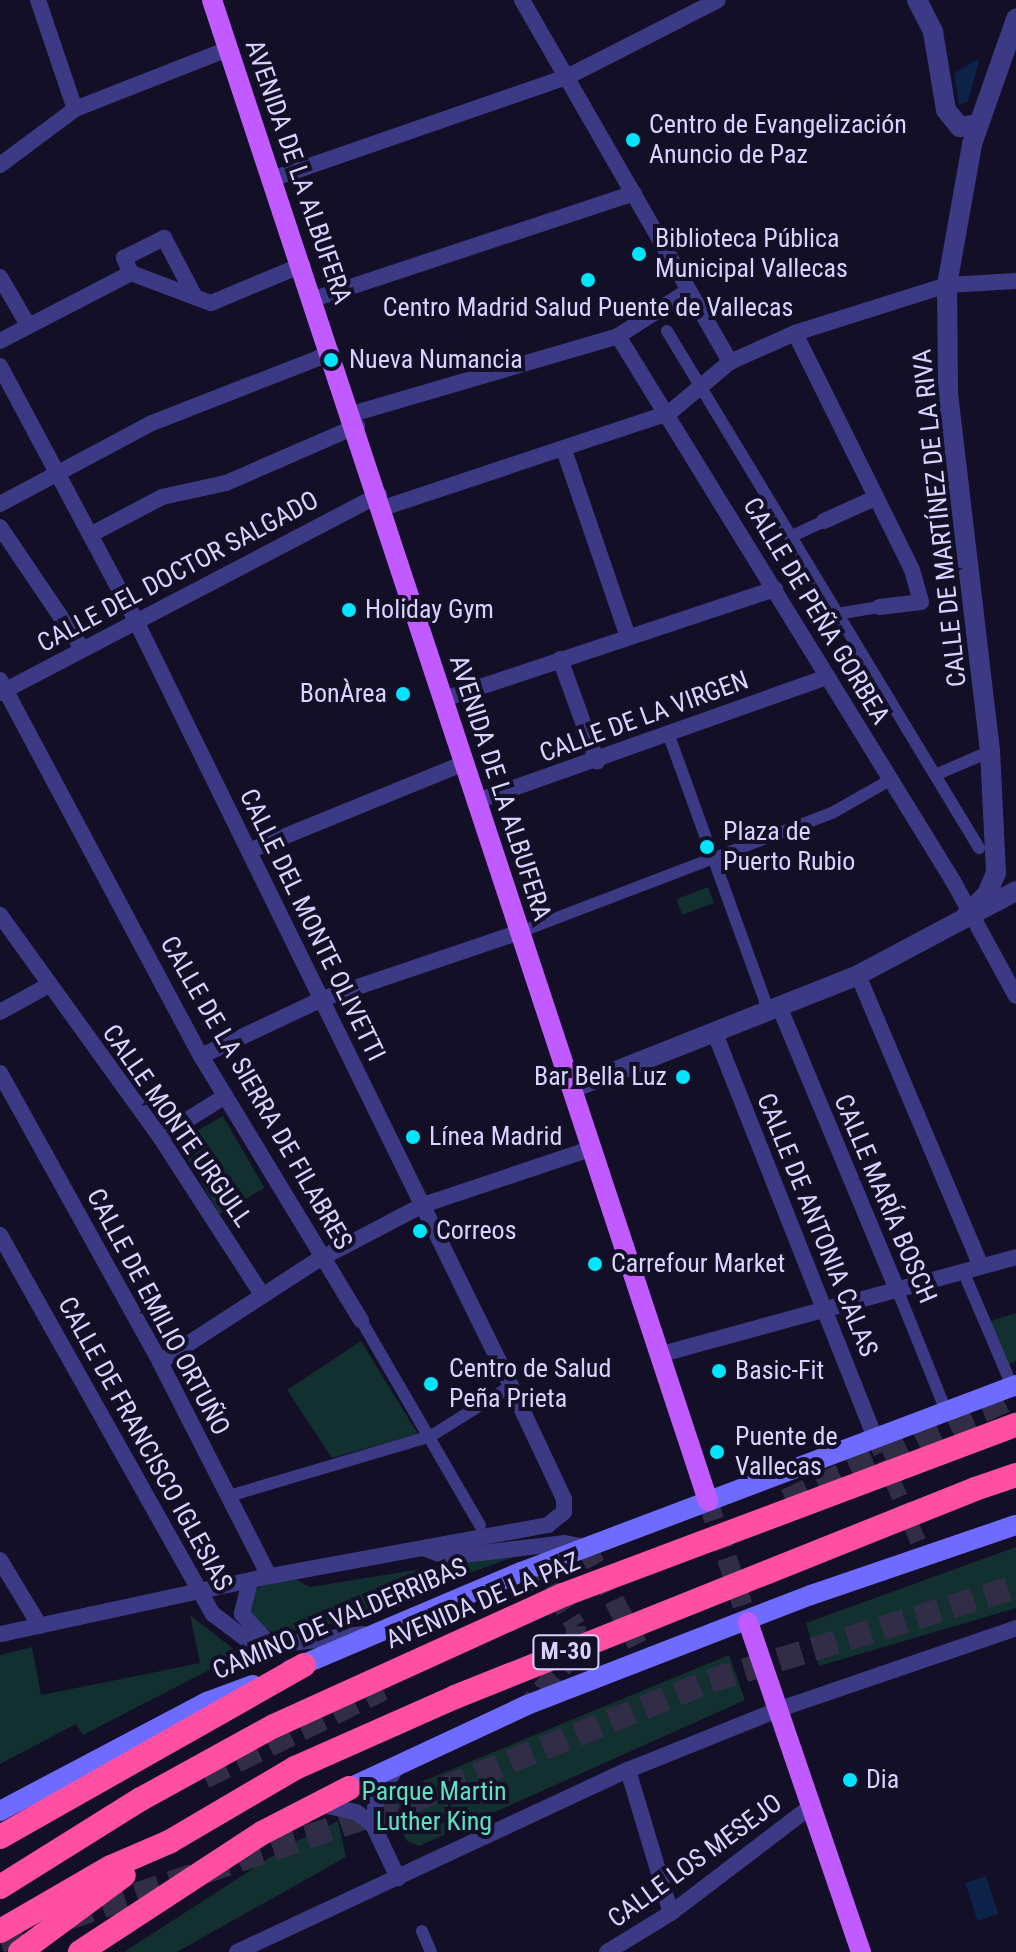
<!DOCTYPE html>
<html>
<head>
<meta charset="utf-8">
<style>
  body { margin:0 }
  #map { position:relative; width:1016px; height:1952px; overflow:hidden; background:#130f26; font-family:"Roboto Condensed",sans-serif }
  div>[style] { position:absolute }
  .green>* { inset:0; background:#12302f; transform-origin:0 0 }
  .water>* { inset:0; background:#0c2248; transform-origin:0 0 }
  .minor-tunnel>* { height:16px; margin-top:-8px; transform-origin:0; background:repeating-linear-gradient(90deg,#312d47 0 16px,transparent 0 24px) }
  .tertiary-tunnel>* { height:20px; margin-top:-10px; transform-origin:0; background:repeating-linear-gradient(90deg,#312d47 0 20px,transparent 0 30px) }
  .primary-tunnel>* { height:20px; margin-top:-10px; transform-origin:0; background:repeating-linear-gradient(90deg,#312d47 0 20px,transparent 0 30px) }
  .motorway-tunnel>* { height:24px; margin-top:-12px; transform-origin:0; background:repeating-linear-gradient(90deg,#312d47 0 24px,transparent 0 36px) }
  .pedestrian>* { height:12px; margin:-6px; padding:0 6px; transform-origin:6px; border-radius:6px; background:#3d3a85 }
  .minor>* { height:16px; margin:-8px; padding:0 8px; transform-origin:8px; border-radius:8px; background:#3d3a85 }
  .tertiary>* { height:20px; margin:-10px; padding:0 10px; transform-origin:10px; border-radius:10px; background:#3d3a85 }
  .secondary>* { height:20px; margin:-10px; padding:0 10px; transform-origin:10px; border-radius:10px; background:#6f6bff }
  .primary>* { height:20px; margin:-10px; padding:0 10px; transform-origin:10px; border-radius:10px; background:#c25bff }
  .motorway>* { height:24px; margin:-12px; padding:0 12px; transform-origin:12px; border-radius:12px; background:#ff4fa3 }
  .motorway-bridge>* { height:24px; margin:-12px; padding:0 12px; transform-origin:12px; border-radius:12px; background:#ff4fa3 }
  .dots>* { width:22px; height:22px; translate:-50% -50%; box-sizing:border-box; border:4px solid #130f26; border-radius:50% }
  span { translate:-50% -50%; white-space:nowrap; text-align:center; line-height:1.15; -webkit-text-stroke:8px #130f26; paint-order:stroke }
  .shield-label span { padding:2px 6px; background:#130f26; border:2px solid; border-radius:6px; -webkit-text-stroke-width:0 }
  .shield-label { font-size:24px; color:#d9d4ff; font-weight:700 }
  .poi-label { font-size:26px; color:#d9d4ff }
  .left { translate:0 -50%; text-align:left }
  .right { translate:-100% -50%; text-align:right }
  .street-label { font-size:26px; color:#d9d4ff }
  .park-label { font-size:26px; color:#5fe0c0 }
</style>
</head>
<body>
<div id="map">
  <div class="green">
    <div style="left:708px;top:887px;width:17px;height:34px;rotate:69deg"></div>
    <div style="left:223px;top:1116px;width:83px;height:52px;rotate:60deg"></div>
    <div style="clip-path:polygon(1016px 1313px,1016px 1361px,998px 1368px,991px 1321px)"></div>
    <div style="clip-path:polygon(361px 1341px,418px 1434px,332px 1458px,287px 1390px)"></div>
    <div style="clip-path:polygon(558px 1547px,519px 1555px,312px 1630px,272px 1632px,249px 1617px,255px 1590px,265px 1584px,295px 1579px,310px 1587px)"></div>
    <div style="clip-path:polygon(1016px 1547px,1016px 1608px,819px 1666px,806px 1623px)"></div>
    <div style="clip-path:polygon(190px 1615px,240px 1654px,83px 1735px,76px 1724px,0 1764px,0 1655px,32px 1647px,41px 1695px,161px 1671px,200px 1663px)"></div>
    <div style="clip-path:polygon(729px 1655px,745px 1700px,419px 1846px,407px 1841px,392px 1810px,399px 1791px)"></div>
    <div style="clip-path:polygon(338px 1821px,346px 1857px,177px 1952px,124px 1952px,291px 1844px)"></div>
  </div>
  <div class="water">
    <div style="clip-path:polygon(980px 58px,968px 101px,959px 105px,954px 73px)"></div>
    <div style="left:986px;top:1876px;width:40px;height:22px;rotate:72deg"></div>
  </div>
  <div class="minor-tunnel">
    <div style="left:875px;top:1438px;width:128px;rotate:67.4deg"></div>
  </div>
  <div class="tertiary-tunnel">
    <div style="left:586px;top:1547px;width:127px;rotate:62.2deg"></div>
    <div style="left:521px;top:1572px;width:40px;rotate:32deg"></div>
    <div style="left:555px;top:1593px;width:39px;rotate:58deg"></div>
    <div style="left:576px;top:1626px;width:27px;rotate:92deg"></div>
    <div style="left:575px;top:1653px;width:67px;rotate:132deg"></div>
  </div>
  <div class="primary-tunnel">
    <div style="left:708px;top:1501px;width:127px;rotate:71.7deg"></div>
  </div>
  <div class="motorway-tunnel">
    <div style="left:786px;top:1501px;width:253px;rotate:-24.7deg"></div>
    <div style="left:204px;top:1777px;width:199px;rotate:-26.3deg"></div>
    <div style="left:0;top:1941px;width:433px;rotate:-18.7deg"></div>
    <div style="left:410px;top:1802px;width:323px;rotate:-22deg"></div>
    <div style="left:710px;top:1681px;width:320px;rotate:-17.1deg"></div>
  </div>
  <div class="pedestrian">
    <div style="left:667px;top:331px;width:604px;rotate:58.89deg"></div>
    <div style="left:790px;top:537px;width:38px;rotate:-25deg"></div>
    <div style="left:837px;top:614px;width:43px;rotate:-9.5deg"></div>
    <div style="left:668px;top:733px;width:294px;rotate:70.1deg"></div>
    <div style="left:935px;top:775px;width:53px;rotate:-23.2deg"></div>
    <div style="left:520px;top:932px;width:334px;rotate:-20.9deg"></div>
    <div style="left:832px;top:813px;width:67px;rotate:-29.6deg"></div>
    <div style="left:963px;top:1271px;width:125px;rotate:66.9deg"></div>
    <div style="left:897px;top:1289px;width:131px;rotate:68.1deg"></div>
    <div style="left:361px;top:1320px;width:237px;rotate:59.9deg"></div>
    <div style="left:229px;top:1496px;width:211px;rotate:-16.5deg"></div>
    <div style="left:431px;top:1436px;width:94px;rotate:-32deg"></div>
    <div style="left:422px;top:1931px;width:23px;rotate:67deg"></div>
  </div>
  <div class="minor">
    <div style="left:38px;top:0;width:115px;rotate:71.3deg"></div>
    <div style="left:522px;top:0;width:418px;rotate:60.1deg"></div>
    <div style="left:0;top:165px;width:94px;rotate:-36.7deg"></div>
    <div style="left:75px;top:109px;width:164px;rotate:-21.4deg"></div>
    <div style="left:272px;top:179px;width:312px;rotate:-19.1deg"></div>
    <div style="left:567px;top:77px;width:169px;rotate:-27deg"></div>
    <div style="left:131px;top:273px;width:17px;rotate:-115deg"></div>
    <div style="left:124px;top:258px;width:45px;rotate:-26.6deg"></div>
    <div style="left:164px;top:238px;width:67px;rotate:62.3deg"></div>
    <div style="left:0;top:277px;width:56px;rotate:59.7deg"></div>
    <div style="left:314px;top:299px;width:337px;rotate:-18.3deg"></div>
    <div style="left:795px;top:333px;width:264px;rotate:63.7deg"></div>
    <div style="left:912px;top:570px;width:33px;rotate:74deg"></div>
    <div style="left:921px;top:602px;width:42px;rotate:173.2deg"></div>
    <div style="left:618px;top:336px;width:640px;rotate:58.42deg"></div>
    <div style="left:953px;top:881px;width:131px;rotate:61.3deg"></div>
    <div style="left:0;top:341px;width:148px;rotate:-27.4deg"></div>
    <div style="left:131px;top:273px;width:85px;rotate:20.6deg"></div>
    <div style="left:211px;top:303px;width:99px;rotate:-22.7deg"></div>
    <div style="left:0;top:366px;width:287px;rotate:61.9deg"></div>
    <div style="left:135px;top:619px;width:854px;rotate:63.88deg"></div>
    <div style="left:511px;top:1386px;width:125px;rotate:64.9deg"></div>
    <div style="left:564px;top:1499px;width:13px;rotate:90deg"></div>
    <div style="left:564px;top:1512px;width:21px;rotate:141deg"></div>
    <div style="left:548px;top:1525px;width:284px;rotate:169.6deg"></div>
    <div style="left:269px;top:1576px;width:275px;rotate:167.8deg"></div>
    <div style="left:352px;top:414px;width:277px;rotate:-16.3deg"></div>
    <div style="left:618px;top:336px;width:83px;rotate:-32.7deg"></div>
    <div style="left:564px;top:450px;width:198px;rotate:71.1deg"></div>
    <div style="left:0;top:504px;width:172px;rotate:-28.1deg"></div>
    <div style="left:152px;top:423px;width:193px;rotate:-21.3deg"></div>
    <div style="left:383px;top:508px;width:301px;rotate:-18.4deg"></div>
    <div style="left:669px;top:413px;width:80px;rotate:-39.9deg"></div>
    <div style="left:730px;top:362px;width:71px;rotate:-24deg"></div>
    <div style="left:795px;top:333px;width:159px;rotate:-17.5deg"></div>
    <div style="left:947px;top:285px;width:69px;rotate:-3.3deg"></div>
    <div style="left:824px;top:521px;width:56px;rotate:-24.3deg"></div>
    <div style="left:0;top:527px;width:146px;rotate:55.9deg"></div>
    <div style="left:90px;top:535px;width:81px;rotate:-27.8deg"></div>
    <div style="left:162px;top:497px;width:66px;rotate:-12.3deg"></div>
    <div style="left:226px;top:483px;width:143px;rotate:-23.5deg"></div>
    <div style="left:560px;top:659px;width:109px;rotate:70.1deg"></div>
    <div style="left:0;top:680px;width:426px;rotate:61.9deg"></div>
    <div style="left:201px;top:1056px;width:309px;rotate:58.8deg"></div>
    <div style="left:0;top:693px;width:428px;rotate:-27.6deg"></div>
    <div style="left:444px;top:699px;width:349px;rotate:-18.4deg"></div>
    <div style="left:477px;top:801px;width:372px;rotate:-19.5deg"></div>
    <div style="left:249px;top:851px;width:233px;rotate:-22.2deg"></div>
    <div style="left:0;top:915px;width:274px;rotate:54.2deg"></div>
    <div style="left:160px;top:1137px;width:189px;rotate:57.1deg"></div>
    <div style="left:858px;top:975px;width:316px;rotate:67.1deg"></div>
    <div style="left:779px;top:1006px;width:307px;rotate:67.4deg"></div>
    <div style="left:0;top:1012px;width:56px;rotate:-28.9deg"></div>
    <div style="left:714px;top:1031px;width:438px;rotate:68.4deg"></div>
    <div style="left:201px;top:1056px;width:134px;rotate:-25.2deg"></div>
    <div style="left:322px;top:999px;width:209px;rotate:-18.7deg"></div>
    <div style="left:0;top:1073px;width:330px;rotate:61deg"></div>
    <div style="left:160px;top:1362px;width:240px;rotate:63deg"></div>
    <div style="left:160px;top:1137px;width:77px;rotate:-32.2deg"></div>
    <div style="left:0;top:1235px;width:435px;rotate:60.7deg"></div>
    <div style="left:213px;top:1614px;width:40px;rotate:37deg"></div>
    <div style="left:245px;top:1638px;width:31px;rotate:13deg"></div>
    <div style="left:275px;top:1645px;width:89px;rotate:-7.1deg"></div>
    <div style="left:662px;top:1354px;width:367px;rotate:-15.3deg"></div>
    <div style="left:160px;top:1362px;width:186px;rotate:-32.9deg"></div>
    <div style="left:316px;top:1261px;width:121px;rotate:-27.6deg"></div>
    <div style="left:423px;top:1205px;width:179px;rotate:-18.5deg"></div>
    <div style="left:426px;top:1549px;width:22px;rotate:21deg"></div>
    <div style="left:447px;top:1557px;width:119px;rotate:-6.8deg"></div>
    <div style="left:565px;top:1543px;width:21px;rotate:11deg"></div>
    <div style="left:0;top:1560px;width:77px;rotate:58.8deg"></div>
    <div style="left:250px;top:1581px;width:34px;rotate:104deg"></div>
    <div style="left:242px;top:1614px;width:34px;rotate:47deg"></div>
    <div style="left:628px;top:1770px;width:149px;rotate:73.3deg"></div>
    <div style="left:318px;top:1804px;width:39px;rotate:12deg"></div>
    <div style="left:356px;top:1812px;width:21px;rotate:37deg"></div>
    <div style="left:373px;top:1825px;width:59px;rotate:64.7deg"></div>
    <div style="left:373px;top:1825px;width:24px;rotate:-83deg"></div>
    <div style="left:376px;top:1801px;width:42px;rotate:-58.6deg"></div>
    <div style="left:237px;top:1952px;width:431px;rotate:-25deg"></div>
    <div style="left:628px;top:1770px;width:161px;rotate:-21.9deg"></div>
    <div style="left:777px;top:1710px;width:253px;rotate:-18.9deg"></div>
    <div style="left:607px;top:1952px;width:75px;rotate:-31.4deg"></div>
    <div style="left:671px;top:1913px;width:173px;rotate:-37.3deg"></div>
  </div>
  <div class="tertiary">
    <div style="left:917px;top:0;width:36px;rotate:63deg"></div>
    <div style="left:933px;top:32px;width:79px;rotate:80.5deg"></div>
    <div style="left:946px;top:110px;width:22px;rotate:51deg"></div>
    <div style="left:960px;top:127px;width:18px;rotate:-9deg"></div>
    <div style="left:967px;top:914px;width:28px;rotate:-45deg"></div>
    <div style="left:987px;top:894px;width:23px;rotate:-67deg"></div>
    <div style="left:996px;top:873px;width:122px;rotate:-92.8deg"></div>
    <div style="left:990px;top:751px;width:362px;rotate:-96.7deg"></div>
    <div style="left:948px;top:391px;width:106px;rotate:-90.5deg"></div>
    <div style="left:947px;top:285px;width:143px;rotate:-79.9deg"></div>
    <div style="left:972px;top:144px;width:133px;rotate:-70.6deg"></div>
    <div style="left:573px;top:1088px;width:307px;rotate:-21.6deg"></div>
    <div style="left:858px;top:975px;width:179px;rotate:-28deg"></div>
  </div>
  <div class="secondary">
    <div style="left:290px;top:1670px;width:251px;rotate:-23deg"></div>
    <div style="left:521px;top:1572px;width:529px;rotate:-20.7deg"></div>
    <div style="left:349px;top:1788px;width:196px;rotate:-25deg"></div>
    <div style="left:527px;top:1705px;width:305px;rotate:-21.2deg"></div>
    <div style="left:811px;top:1595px;width:217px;rotate:-18.9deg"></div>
    <div style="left:0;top:1811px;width:234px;rotate:-27.8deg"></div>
    <div style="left:207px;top:1702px;width:49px;rotate:-20.3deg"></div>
  </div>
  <div class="primary">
    <div style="left:212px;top:0;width:1581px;rotate:71.71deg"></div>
    <div style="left:748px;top:1622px;width:349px;rotate:71.1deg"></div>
  </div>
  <div class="motorway">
    <div style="left:975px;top:1489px;width:43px;rotate:-18.9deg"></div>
    <div style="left:0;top:1837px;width:349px;rotate:-29.5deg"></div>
    <div style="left:0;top:1887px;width:166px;rotate:-32deg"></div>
    <div style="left:0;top:1931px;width:128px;rotate:-30deg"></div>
    <div style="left:111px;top:1867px;width:63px;rotate:-23.3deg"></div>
    <div style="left:20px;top:1952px;width:129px;rotate:-36.5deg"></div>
    <div style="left:80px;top:1952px;width:217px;rotate:-33.2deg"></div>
    <div style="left:262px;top:1833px;width:98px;rotate:-27.3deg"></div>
  </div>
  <div class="motorway-bridge">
    <div style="left:141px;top:1799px;width:152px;rotate:-28.8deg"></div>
    <div style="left:274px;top:1726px;width:317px;rotate:-24.4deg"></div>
    <div style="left:563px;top:1595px;width:484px;rotate:-20.6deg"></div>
    <div style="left:169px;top:1842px;width:146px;rotate:-30.4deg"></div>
    <div style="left:295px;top:1768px;width:175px;rotate:-23.9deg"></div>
    <div style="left:455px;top:1697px;width:560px;rotate:-21.8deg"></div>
  </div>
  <div class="dots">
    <div style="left:633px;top:140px;background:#00e5ff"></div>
    <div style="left:639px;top:254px;background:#00e5ff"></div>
    <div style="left:588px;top:280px;background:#00e5ff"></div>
    <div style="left:331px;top:360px;background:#00e5ff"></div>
    <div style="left:349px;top:610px;background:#00e5ff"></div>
    <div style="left:403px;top:694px;background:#00e5ff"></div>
    <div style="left:707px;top:847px;background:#00e5ff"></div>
    <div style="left:683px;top:1077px;background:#00e5ff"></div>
    <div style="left:413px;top:1137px;background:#00e5ff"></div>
    <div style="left:420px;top:1231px;background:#00e5ff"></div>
    <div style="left:595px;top:1264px;background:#00e5ff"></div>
    <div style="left:719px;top:1371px;background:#00e5ff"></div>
    <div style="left:431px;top:1384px;background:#00e5ff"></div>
    <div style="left:717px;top:1452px;background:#00e5ff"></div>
    <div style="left:850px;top:1780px;background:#00e5ff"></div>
  </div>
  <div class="shield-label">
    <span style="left:566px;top:1652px">M-30</span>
  </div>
  <div class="poi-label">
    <span class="left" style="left:649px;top:140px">Centro de Evangelización<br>Anuncio de Paz</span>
    <span class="left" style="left:655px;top:254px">Biblioteca Pública<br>Municipal Vallecas</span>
    <span style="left:588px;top:308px">Centro Madrid Salud Puente de Vallecas</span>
    <span class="left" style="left:349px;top:360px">Nueva Numancia</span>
    <span class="left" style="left:365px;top:610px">Holiday Gym</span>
    <span class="right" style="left:387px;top:694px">BonÀrea</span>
    <span class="left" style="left:723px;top:847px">Plaza de<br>Puerto Rubio</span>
    <span class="right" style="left:667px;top:1077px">Bar Bella Luz</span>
    <span class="left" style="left:429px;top:1137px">Línea Madrid</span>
    <span class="left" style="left:436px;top:1231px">Correos</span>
    <span class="left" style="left:611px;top:1264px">Carrefour Market</span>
    <span class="left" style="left:449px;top:1384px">Centro de Salud<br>Peña Prieta</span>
    <span class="left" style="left:735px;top:1371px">Basic-Fit</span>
    <span class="left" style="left:735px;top:1452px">Puente de<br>Vallecas</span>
    <span class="left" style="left:866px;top:1780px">Dia</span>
  </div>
  <div class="street-label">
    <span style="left:298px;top:172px;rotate:71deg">AVENIDA DE LA ALBUFERA</span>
    <span style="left:940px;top:518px;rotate:-96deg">CALLE DE MARTÍNEZ DE LA RIVA</span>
    <span style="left:178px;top:572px;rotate:-28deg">CALLE DEL DOCTOR SALGADO</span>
    <span style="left:816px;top:611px;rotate:59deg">CALLE DE PEÑA GORBEA</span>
    <span style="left:644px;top:717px;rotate:-20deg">CALLE DE LA VIRGEN</span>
    <span style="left:500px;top:788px;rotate:72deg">AVENIDA DE LA ALBUFERA</span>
    <span style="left:312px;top:925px;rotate:64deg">CALLE DEL MONTE OLIVETTI</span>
    <span style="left:256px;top:1093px;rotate:60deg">CALLE DE LA SIERRA DE FILABRES</span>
    <span style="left:177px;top:1126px;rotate:55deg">CALLE MONTE URGULL</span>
    <span style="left:885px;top:1199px;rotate:67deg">CALLE MARÍA BOSCH</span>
    <span style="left:817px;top:1225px;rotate:68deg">CALLE DE ANTONIA CALAS</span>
    <span style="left:158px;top:1312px;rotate:62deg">CALLE DE EMILIO ORTUÑO</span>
    <span style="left:145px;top:1444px;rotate:61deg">CALLE DE FRANCISCO IGLESIAS</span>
    <span style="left:483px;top:1601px;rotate:-23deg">AVENIDA DE LA PAZ</span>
    <span style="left:340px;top:1619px;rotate:-23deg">CAMINO DE VALDERRIBAS</span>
    <span style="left:695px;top:1861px;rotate:-36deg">CALLE LOS MESEJO</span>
  </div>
  <div class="park-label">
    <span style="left:434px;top:1807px">Parque Martin<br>Luther King</span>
  </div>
</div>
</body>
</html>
